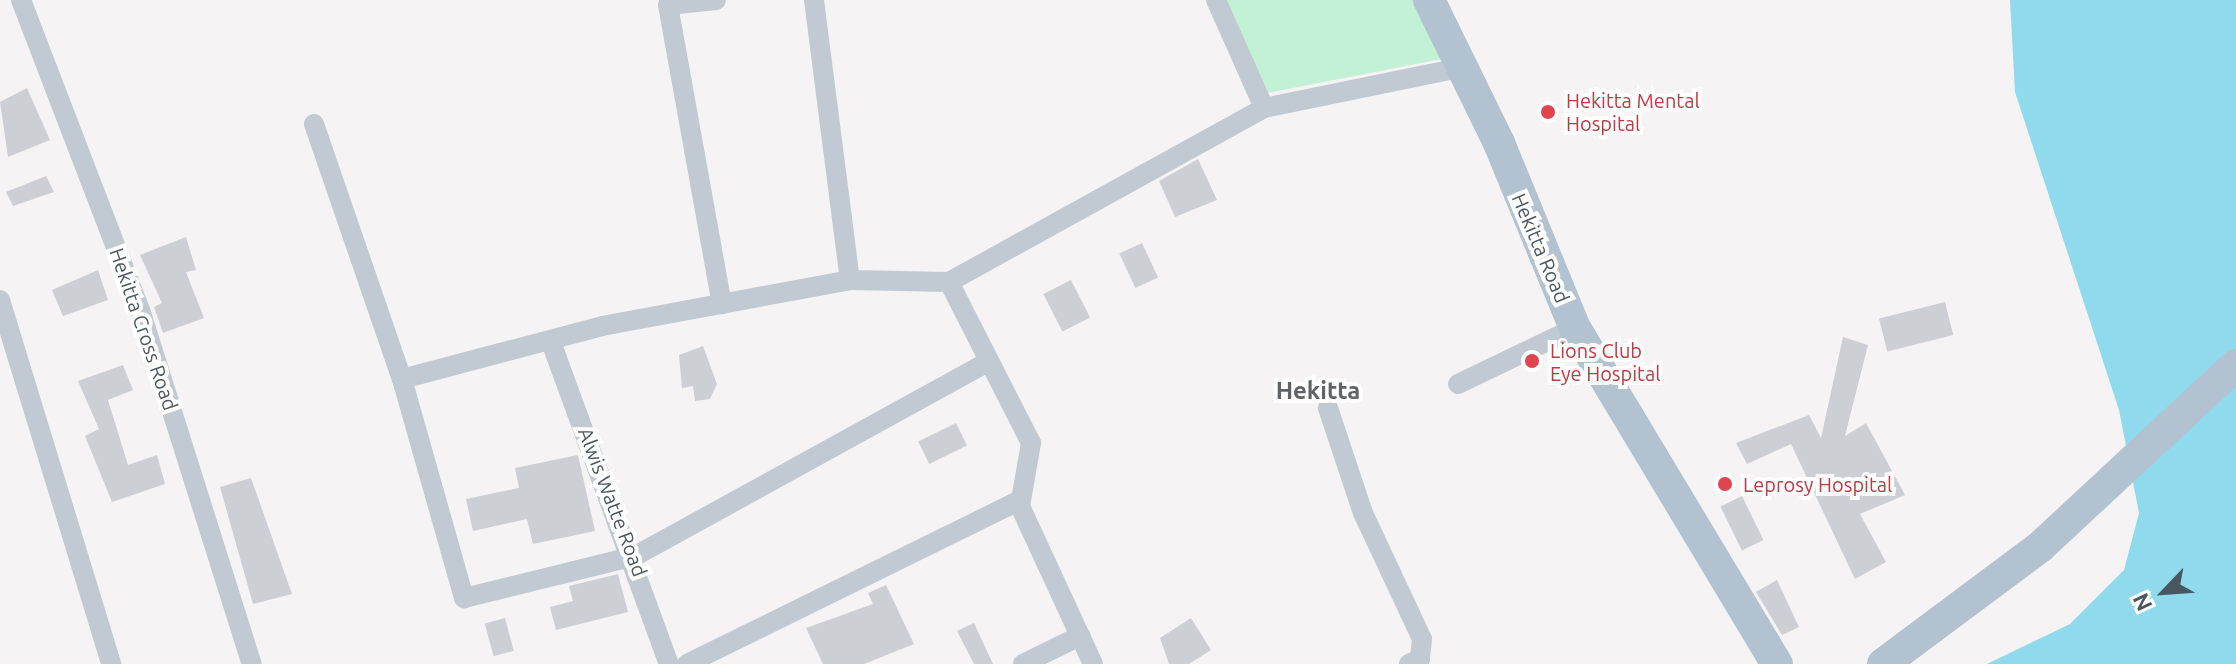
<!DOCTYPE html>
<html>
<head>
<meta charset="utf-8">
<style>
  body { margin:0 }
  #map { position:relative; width:2236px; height:664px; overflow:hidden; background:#f5f3f3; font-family:Ubuntu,sans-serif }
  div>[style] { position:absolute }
  .green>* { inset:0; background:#c3f1d5 }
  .water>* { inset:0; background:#90daee }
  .building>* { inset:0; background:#cdcfd5; transform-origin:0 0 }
  .minor>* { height:20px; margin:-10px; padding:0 10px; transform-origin:10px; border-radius:10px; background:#c1cad2 }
  .primary>* { height:32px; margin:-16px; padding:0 16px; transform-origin:16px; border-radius:16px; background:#b3c2d1 }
  .dots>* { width:22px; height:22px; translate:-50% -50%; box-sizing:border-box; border:4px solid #fff; border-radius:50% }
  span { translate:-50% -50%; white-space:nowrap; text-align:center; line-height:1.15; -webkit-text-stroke:8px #fff; paint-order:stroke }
  .health-label { font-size:20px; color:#be3a42 }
  .left { translate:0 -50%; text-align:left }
  .street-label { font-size:20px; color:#4a5661 }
  .quarter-label { font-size:24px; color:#5f6368; font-weight:700 }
  .north { position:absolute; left:2124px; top:552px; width:80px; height:80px; -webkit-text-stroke:6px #fff; paint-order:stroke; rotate:245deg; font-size:22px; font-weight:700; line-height:32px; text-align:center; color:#4a5661 }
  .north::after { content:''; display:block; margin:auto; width:28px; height:36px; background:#4a5661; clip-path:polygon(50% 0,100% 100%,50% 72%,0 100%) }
</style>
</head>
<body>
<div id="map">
  <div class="green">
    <div style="clip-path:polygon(1225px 0,1416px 0,1447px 58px,1267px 93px)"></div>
  </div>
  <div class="water">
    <div style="clip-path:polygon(2010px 0,2236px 0,2236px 664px,1987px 664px,2070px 624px,2124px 570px,2139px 513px,2119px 410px,2015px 92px)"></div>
  </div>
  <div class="building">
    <div style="clip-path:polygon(27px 88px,50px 140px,8px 157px,0 102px)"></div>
    <div style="clip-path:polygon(1198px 159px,1217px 200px,1175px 217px,1159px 181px)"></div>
    <div style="clip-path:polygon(46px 176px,54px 192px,13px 206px,6px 192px)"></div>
    <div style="clip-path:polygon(186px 237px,196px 270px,186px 272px,204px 318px,163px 333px,154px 307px,162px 303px,140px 255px)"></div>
    <div style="left:1142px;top:243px;width:38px;height:25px;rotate:65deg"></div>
    <div style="clip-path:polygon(98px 270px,108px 300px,63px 316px,52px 290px)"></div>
    <div style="left:1071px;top:280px;width:42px;height:31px;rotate:63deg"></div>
    <div style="left:1945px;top:302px;width:34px;height:68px;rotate:76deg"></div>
    <div style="clip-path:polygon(1843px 337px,1868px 345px,1845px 436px,1866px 423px,1905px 495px,1860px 514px,1886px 562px,1855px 579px,1791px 444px,1747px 464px,1736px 443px,1809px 415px,1821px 438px)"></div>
    <div style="clip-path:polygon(703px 346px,717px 384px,710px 399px,695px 401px,693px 386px,682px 388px,679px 355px)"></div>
    <div style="clip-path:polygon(123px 365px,133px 390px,108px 400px,128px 465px,157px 455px,165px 484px,112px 502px,85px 436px,99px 429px,78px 381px)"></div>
    <div style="left:956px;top:423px;width:25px;height:42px;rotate:64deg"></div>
    <div style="clip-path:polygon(578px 455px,595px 531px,533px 544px,527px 519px,473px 531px,466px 499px,519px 488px,515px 468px)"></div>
    <div style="clip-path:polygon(251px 478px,292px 594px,253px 604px,220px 487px)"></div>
    <div style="left:1742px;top:496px;width:49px;height:24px;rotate:64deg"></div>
    <div style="clip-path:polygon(618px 574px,628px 612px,556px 630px,550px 607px,573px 601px,569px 586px)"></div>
    <div style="clip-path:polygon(1777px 580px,1799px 627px,1782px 635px,1756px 592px)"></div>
    <div style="clip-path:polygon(886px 585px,914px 644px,864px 664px,823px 664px,806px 628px,873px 604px,868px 593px)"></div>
    <div style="left:505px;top:618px;width:34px;height:21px;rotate:75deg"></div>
    <div style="clip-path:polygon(1191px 618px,1211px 650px,1189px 664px,1169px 664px,1160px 638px)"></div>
    <div style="clip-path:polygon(974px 623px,993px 664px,974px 664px,957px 631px)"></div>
  </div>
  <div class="minor">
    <div style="left:21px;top:0;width:335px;rotate:69deg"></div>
    <div style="left:141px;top:313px;width:368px;rotate:72.5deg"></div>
    <div style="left:716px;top:0;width:48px;rotate:174.1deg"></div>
    <div style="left:668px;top:5px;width:304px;rotate:79.8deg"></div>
    <div style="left:814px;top:0;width:282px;rotate:82.7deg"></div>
    <div style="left:1216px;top:0;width:118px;rotate:66deg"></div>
    <div style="left:314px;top:124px;width:270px;rotate:71deg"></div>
    <div style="left:402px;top:379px;width:207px;rotate:-14.8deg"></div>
    <div style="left:602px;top:326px;width:252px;rotate:-10.5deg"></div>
    <div style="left:850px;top:280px;width:99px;rotate:1.2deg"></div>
    <div style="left:949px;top:282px;width:181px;rotate:63deg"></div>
    <div style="left:1031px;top:443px;width:64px;rotate:99.9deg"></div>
    <div style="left:1020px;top:506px;width:174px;rotate:65.2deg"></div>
    <div style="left:949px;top:282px;width:360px;rotate:-28.9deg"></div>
    <div style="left:1264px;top:108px;width:203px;rotate:-11.6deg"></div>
    <div style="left:0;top:300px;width:381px;rotate:73deg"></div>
    <div style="left:551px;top:342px;width:343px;rotate:69.9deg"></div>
    <div style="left:402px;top:379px;width:228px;rotate:74.2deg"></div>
    <div style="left:464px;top:598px;width:176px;rotate:-13.8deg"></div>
    <div style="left:635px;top:556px;width:403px;rotate:-28.8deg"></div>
    <div style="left:1458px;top:384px;width:130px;rotate:-25.6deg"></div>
    <div style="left:1328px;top:408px;width:111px;rotate:71.6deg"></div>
    <div style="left:1363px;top:513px;width:139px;rotate:64.9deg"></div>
    <div style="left:1422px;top:639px;width:20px;rotate:96deg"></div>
    <div style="left:1420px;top:659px;width:12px;rotate:156deg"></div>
    <div style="left:687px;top:664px;width:372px;rotate:-26.2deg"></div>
    <div style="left:1023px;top:664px;width:64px;rotate:-26.2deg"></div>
  </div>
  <div class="primary">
    <div style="left:1429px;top:0;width:159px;rotate:63.9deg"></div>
    <div style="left:1499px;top:143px;width:200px;rotate:67.7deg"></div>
    <div style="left:1575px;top:328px;width:392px;rotate:59deg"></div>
    <div style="left:1883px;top:664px;width:196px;rotate:-36.7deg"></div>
    <div style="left:2040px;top:547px;width:267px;rotate:-42.9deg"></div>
  </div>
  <div class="dots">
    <div style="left:1548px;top:112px;background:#e0444e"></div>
    <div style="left:1532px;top:361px;background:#e0444e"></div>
    <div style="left:1725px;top:484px;background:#e0444e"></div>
  </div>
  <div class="health-label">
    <span class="left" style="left:1566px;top:112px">Hekitta Mental<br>Hospital</span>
    <span class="left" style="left:1550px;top:362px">Lions Club<br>Eye Hospital</span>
    <span class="left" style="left:1743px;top:484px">Leprosy Hospital</span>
  </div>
  <div class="street-label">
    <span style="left:1541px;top:248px;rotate:67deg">Hekitta Road</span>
    <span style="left:144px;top:329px;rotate:71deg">Hekitta Cross Road</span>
    <span style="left:613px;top:502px;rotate:69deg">Alwis Watte Road</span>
  </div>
  <div class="quarter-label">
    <span style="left:1318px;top:391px">Hekitta</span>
  </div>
  <div class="north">N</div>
</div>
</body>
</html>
